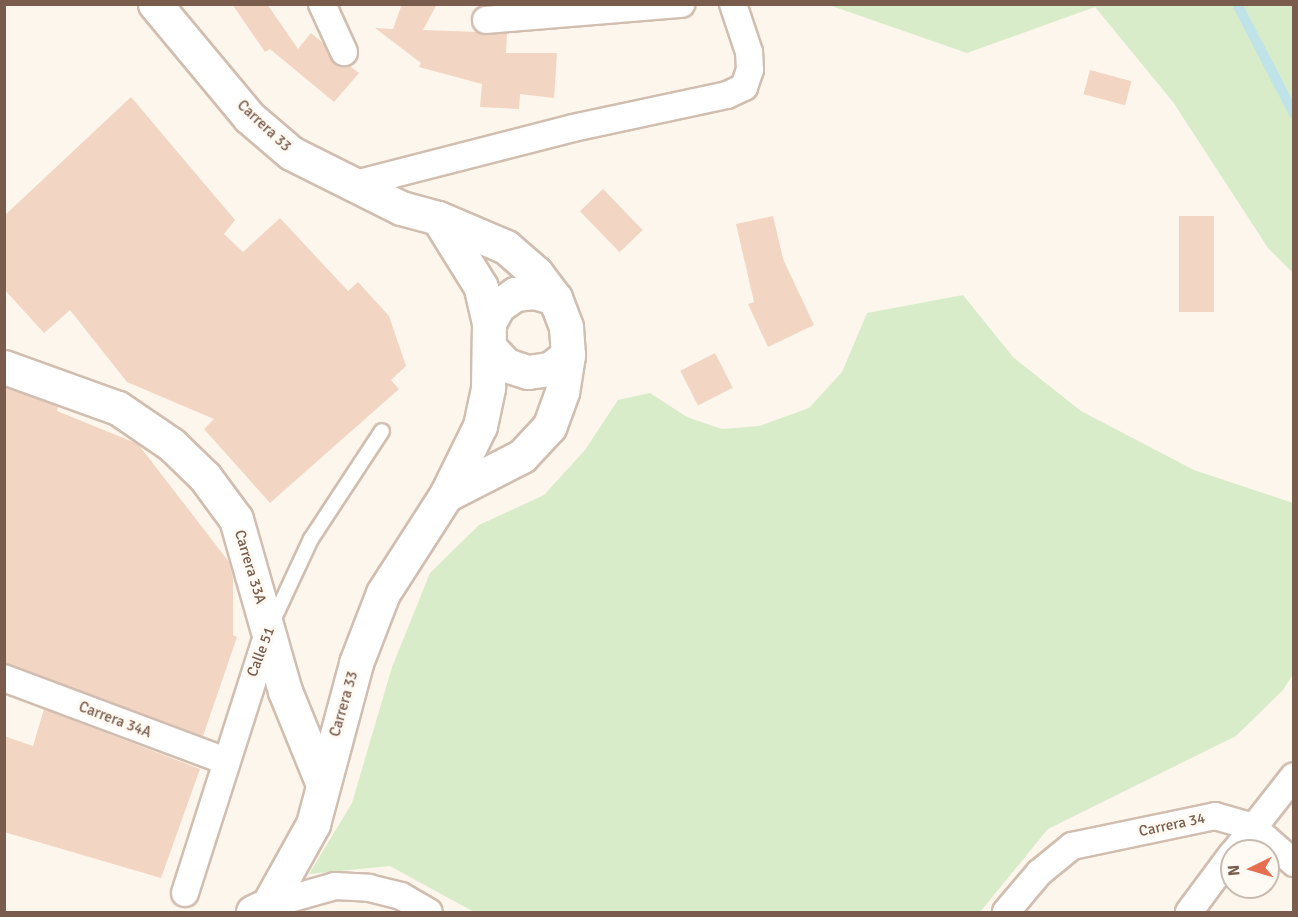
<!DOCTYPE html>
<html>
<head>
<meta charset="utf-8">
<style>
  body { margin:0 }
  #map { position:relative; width:1298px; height:917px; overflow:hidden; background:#fdf6ec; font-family:Signika,sans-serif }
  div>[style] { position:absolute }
  .green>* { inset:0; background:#d8ecc9 }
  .stream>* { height:10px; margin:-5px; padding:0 5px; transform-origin:5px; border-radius:5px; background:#bfe3e8 }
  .building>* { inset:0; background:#f3d5c3; transform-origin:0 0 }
  .roads { filter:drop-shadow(2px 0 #d1beb0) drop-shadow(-2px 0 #d1beb0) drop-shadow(0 2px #d1beb0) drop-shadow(0 -2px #d1beb0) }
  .lane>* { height:14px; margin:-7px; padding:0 7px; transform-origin:7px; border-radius:7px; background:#fff }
  .street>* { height:26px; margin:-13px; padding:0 13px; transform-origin:13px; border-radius:13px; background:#fff }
  .secondary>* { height:33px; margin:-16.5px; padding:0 16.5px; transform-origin:16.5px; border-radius:16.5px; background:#fff }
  span { translate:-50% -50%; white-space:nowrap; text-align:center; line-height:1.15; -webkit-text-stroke:6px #fffaf3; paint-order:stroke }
  .street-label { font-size:15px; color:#7a5c4d }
  .frame { position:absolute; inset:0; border:6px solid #7a5c4d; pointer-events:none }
  .north { position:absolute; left:1220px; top:839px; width:60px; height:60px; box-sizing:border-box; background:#fffaf3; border:2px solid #cabbb1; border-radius:50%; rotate:265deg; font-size:16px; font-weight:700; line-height:24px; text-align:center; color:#7a5c4d }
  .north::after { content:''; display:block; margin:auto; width:21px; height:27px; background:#e76f51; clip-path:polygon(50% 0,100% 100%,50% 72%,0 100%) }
</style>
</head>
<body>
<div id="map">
  <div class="green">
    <div style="clip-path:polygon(829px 5px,1293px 5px,1293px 273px,1268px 248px,1173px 102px,1095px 7px,967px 53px)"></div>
    <div style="clip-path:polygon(963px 295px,1013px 357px,1081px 411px,1194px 470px,1293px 503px,1293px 674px,1283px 690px,1236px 736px,1048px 829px,980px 912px,474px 912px,390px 866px,309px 874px,352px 803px,392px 667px,430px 573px,479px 525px,544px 495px,585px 450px,618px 400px,650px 393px,687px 417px,722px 429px,759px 426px,809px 408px,842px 372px,867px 313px)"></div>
  </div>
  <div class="stream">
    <div style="left:1237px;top:4px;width:124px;rotate:62.6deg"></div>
  </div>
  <div class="building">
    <div style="clip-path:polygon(232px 4px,267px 4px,298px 49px,311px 33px,323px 43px,335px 64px,350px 66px,359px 73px,334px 102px,270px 49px,265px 52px)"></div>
    <div style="clip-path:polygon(402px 4px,437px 4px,423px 30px,507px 33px,506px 53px,557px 53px,554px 98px,520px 94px,519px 109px,480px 107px,482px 84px,419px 67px,421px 63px,375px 28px,393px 29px)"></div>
    <div style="left:1090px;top:70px;width:43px;height:25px;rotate:15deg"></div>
    <div style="clip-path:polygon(131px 97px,235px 220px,224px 234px,243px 252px,280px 218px,348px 291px,358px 282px,389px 316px,406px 366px,391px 380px,399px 389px,270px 503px,204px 429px,214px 419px,127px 382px,70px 310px,44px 333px,4px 289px,4px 216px)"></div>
    <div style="left:603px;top:189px;width:57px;height:32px;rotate:46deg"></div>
    <div style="clip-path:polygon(773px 216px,783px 259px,814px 325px,768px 347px,748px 304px,754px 302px,736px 224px)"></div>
    <div style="left:1179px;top:216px;width:35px;height:96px"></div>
    <div style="left:715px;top:353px;width:39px;height:39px;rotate:63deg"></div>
    <div style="clip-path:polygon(4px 387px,58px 406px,57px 411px,138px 444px,229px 562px,233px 578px,233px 635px,237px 637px,203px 736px,4px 663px)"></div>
    <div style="clip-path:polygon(44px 709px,200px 769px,161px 878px,4px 832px,4px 736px,33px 746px)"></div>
  </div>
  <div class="roads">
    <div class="lane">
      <div style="left:271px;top:625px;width:95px;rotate:-65.1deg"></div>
      <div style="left:311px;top:539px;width:129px;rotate:-56.7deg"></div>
    </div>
    <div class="street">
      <div style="left:322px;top:4px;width:53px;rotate:65.4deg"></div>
      <div style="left:486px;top:20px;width:196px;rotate:-4.7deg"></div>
      <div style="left:355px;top:184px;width:225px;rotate:-14.4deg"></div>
      <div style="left:573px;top:128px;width:157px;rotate:-12.1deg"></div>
      <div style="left:727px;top:95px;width:19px;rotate:-25deg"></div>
      <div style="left:744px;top:87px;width:18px;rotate:-71deg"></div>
      <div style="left:750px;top:70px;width:18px;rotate:-93deg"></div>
      <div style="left:749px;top:52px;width:51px;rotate:-108.4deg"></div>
      <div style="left:4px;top:678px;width:237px;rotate:20.5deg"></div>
      <div style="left:1235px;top:851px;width:95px;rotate:-51.8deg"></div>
      <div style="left:185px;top:893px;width:276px;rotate:-72.3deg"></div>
      <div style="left:268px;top:905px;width:70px;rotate:-15.8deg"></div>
      <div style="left:335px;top:886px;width:34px;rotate:3deg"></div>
      <div style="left:369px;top:888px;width:33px;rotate:14deg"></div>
      <div style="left:401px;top:896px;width:32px;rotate:30deg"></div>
      <div style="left:1006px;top:912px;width:51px;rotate:-49.8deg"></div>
      <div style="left:1039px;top:873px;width:43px;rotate:-39.3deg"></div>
      <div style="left:1072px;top:846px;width:146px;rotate:-11.8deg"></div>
      <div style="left:1215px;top:816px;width:40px;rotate:16deg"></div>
      <div style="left:1253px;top:827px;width:55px;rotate:41.3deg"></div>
      <div style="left:1189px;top:912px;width:72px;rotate:-53.4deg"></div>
    </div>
    <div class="secondary">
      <div style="left:155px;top:4px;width:147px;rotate:50.2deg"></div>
      <div style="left:249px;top:117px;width:55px;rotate:40.6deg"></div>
      <div style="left:291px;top:153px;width:123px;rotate:26.6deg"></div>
      <div style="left:401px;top:208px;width:38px;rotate:15deg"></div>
      <div style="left:438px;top:218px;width:74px;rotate:23.1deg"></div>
      <div style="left:506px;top:247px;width:40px;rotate:41deg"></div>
      <div style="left:536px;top:273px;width:31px;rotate:53deg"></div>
      <div style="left:555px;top:298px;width:31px;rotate:69deg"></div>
      <div style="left:566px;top:327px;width:28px;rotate:86deg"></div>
      <div style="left:568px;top:355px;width:37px;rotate:99deg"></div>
      <div style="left:562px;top:392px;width:37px;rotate:110deg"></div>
      <div style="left:549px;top:427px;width:40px;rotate:133deg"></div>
      <div style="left:522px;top:456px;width:85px;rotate:152.8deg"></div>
      <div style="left:489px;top:323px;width:19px;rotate:-62deg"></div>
      <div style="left:498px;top:306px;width:21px;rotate:-35deg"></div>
      <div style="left:515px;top:294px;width:19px;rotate:-6deg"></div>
      <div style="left:534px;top:292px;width:22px;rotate:16deg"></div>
      <div style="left:491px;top:349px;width:22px;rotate:47deg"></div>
      <div style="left:506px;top:365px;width:23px;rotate:18deg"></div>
      <div style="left:528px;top:372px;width:22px;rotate:-8deg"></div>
      <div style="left:550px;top:369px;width:23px;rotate:-38deg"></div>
      <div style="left:4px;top:367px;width:121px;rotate:19.8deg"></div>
      <div style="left:118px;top:408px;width:65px;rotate:34.4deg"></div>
      <div style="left:172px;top:445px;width:46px;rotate:44.1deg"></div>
      <div style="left:205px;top:477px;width:52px;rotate:53.6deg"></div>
      <div style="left:236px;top:519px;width:179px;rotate:74.1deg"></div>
      <div style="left:285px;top:691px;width:98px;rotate:67.9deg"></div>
      <div style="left:253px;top:912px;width:17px;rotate:-25deg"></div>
      <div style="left:268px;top:905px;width:93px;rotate:-60.9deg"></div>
      <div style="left:313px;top:824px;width:167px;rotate:-75deg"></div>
      <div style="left:356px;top:663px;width:75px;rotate:-68.9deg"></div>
      <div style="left:383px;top:593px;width:117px;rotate:-57.3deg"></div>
      <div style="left:446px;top:495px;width:77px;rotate:-63.8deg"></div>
      <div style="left:480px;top:426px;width:40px;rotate:-78deg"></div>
      <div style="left:488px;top:387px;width:64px;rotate:-89.1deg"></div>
      <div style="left:489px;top:323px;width:37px;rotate:-103deg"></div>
      <div style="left:481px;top:287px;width:81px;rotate:-121.9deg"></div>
    </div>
  </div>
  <div class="street-label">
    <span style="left:264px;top:126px;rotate:43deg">Carrera 33</span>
    <span style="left:250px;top:567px;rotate:73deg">Carrera 33A</span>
    <span style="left:261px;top:652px;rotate:-69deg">Calle 51</span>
    <span style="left:344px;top:704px;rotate:-74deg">Carrera 33</span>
    <span style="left:115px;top:720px;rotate:21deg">Carrera 34A</span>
    <span style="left:1172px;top:825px;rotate:-12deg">Carrera 34</span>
  </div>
  <div class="frame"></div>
  <div class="north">N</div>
</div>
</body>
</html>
